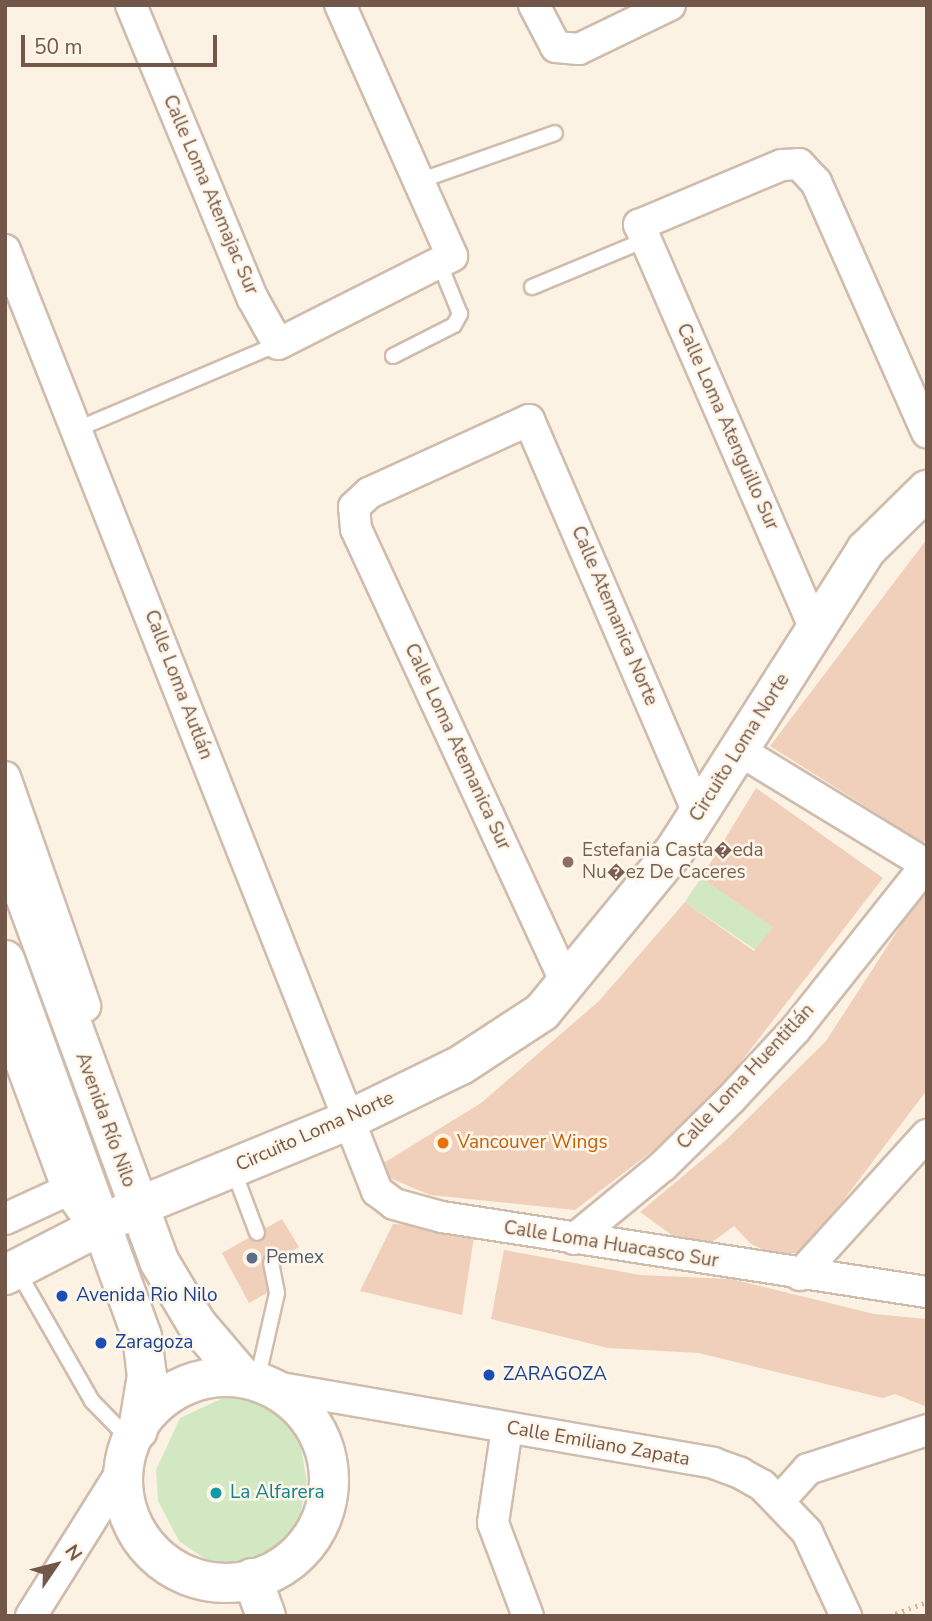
<!DOCTYPE html>
<html>
<head>
<meta charset="utf-8">
<style>
  body { margin:0 }
  #map { position:relative; width:932px; height:1621px; overflow:hidden; background:#fcf2e3; font-family:"Nunito Sans",sans-serif }
  div>[style] { position:absolute }
  .green>* { inset:0; background:#d1e8c2; transform-origin:0 0 }
  .building>* { inset:0; background:#f0d0bb }
  .path>* { height:4.5px; margin-top:-2.25px; transform-origin:0; background:repeating-linear-gradient(90deg,#d5b49e 0 2px,transparent 0 7px) }
  .roads { filter:drop-shadow(2px 0 #cfbcad) drop-shadow(-2px 0 #cfbcad) drop-shadow(0 2px #cfbcad) drop-shadow(0 -2px #cfbcad) }
  .lane>* { height:14px; margin:-7px; padding:0 7px; transform-origin:7px; border-radius:7px; background:#fff }
  .street>* { height:30px; margin:-15px; padding:0 15px; transform-origin:15px; border-radius:15px; background:#fff }
  .secondary>* { height:38px; margin:-19px; padding:0 19px; transform-origin:19px; border-radius:19px; background:#fff }
  .secondary>.ring { margin:-19px; padding:0; box-sizing:content-box; background:none; border:38px solid #fff; border-radius:50% }
  .dots>* { width:19px; height:19px; translate:-50% -50%; box-sizing:border-box; border:4px solid #fff6e9; border-radius:50% }
  span { translate:-50% -50%; white-space:nowrap; text-align:center; line-height:1.15; -webkit-text-stroke:5px #fff6e9; paint-order:stroke }
  .street-label { font-size:19px; color:#73584a }
  .education-label { font-size:19px; color:#785e54 }
  .left { translate:0 -50%; text-align:left }
  .food-label { font-size:19px; color:#c56008 }
  .service-label { font-size:19px; color:#4e5e75 }
  .transit-label { font-size:19px; color:#164399 }
  .culture-label { font-size:19px; color:#0d838f }
  .frame { position:absolute; inset:0; border:7px solid #73584a; pointer-events:none }
  .north { position:absolute; left:21px; top:1530px; width:70px; height:70px; -webkit-text-stroke:5px #fff6e9; paint-order:stroke; rotate:55deg; font-size:19px; font-weight:700; line-height:28px; text-align:center; color:#73584a }
  .north::after { content:''; display:block; margin:auto; width:24px; height:32px; background:#73584a; clip-path:polygon(50% 0,100% 100%,50% 72%,0 100%) }
  .scale { position:absolute; left:21px; top:35px; width:196px; height:32px; box-sizing:border-box; border:4px solid #73584a; border-top:0; padding-left:9px; font-size:21px; line-height:24px; white-space:nowrap; color:#73584a; -webkit-text-stroke:5px #fff6e9; paint-order:stroke }
</style>
</head>
<body>
<div id="map">
  <div class="green">
    <div style="left:701px;top:878px;width:87px;height:29px;rotate:34deg"></div>
    <div style="clip-path:polygon(225px 1397px,255px 1402px,284px 1420px,300px 1443px,307px 1482px,299px 1521px,281px 1553px,253px 1567px,217px 1567px,179px 1541px,158px 1501px,156px 1470px,180px 1418px)"></div>
  </div>
  <div class="building">
    <div style="clip-path:polygon(927px 539px,927px 837px,923px 843px,770px 746px)"></div>
    <div style="clip-path:polygon(756px 788px,883px 878px,700px 1115px,575px 1210px,430px 1195px,385px 1176px,382px 1164px,481px 1103px,599px 1001px,685px 902px,754px 951px,773px 927px,701px 878px)"></div>
    <div style="clip-path:polygon(927px 885px,927px 1090px,811px 1243px,800px 1253px,773px 1254px,751px 1244px,734px 1226px,708px 1245px,680px 1241px,640px 1212px,726px 1140px,826px 1041px)"></div>
    <div style="clip-path:polygon(282px 1219px,299px 1247px,264px 1267px,276px 1288px,249px 1303px,222px 1253px)"></div>
    <div style="clip-path:polygon(393px 1224px,445px 1227px,474px 1237px,462px 1315px,360px 1291px)"></div>
    <div style="clip-path:polygon(504px 1250px,640px 1275px,731px 1279px,874px 1314px,927px 1319px,927px 1407px,895px 1394px,883px 1398px,699px 1353px,608px 1348px,491px 1319px)"></div>
  </div>
  <div class="path">
    <div style="left:889px;top:1616px;width:40px;rotate:-20.2deg"></div>
  </div>
  <div class="roads">
    <div class="lane">
      <div style="left:419px;top:181px;width:144px;rotate:-19.4deg"></div>
      <div style="left:532px;top:287px;width:122px;rotate:-22.6deg"></div>
      <div style="left:393px;top:356px;width:68px;rotate:-26.9deg"></div>
      <div style="left:454px;top:325px;width:13px;rotate:-61deg"></div>
      <div style="left:460px;top:314px;width:56px;rotate:-112deg"></div>
      <div style="left:80px;top:428px;width:215px;rotate:-23deg"></div>
      <div style="left:233px;top:1169px;width:68px;rotate:69.4deg"></div>
      <div style="left:17px;top:1270px;width:151px;rotate:60.2deg"></div>
      <div style="left:92px;top:1401px;width:56px;rotate:45.7deg"></div>
      <div style="left:257px;top:1381px;width:90px;rotate:-77.2deg"></div>
      <div style="left:277px;top:1293px;width:31px;rotate:-101deg"></div>
    </div>
    <div class="street">
      <div style="left:131px;top:5px;width:318px;rotate:67.5deg"></div>
      <div style="left:253px;top:299px;width:51px;rotate:60.9deg"></div>
      <div style="left:278px;top:344px;width:195px;rotate:-26.8deg"></div>
      <div style="left:452px;top:256px;width:275px;rotate:-114deg"></div>
      <div style="left:534px;top:5px;width:47px;rotate:62.4deg"></div>
      <div style="left:556px;top:47px;width:23px;rotate:5deg"></div>
      <div style="left:579px;top:49px;width:101px;rotate:-25.8deg"></div>
      <div style="left:5px;top:250px;width:1012px;rotate:68.43deg"></div>
      <div style="left:377px;top:1191px;width:21px;rotate:37deg"></div>
      <div style="left:394px;top:1204px;width:50px;rotate:15.2deg"></div>
      <div style="left:442px;top:1217px;width:491px;rotate:8.8deg"></div>
      <div style="left:815px;top:629px;width:441px;rotate:-113.5deg"></div>
      <div style="left:639px;top:225px;width:155px;rotate:-22.8deg"></div>
      <div style="left:782px;top:165px;width:17px;rotate:-3deg"></div>
      <div style="left:799px;top:164px;width:25px;rotate:47deg"></div>
      <div style="left:816px;top:182px;width:274px;rotate:66.1deg"></div>
      <div style="left:737px;top:749px;width:223px;rotate:31.4deg"></div>
      <div style="left:5px;top:777px;width:243px;rotate:70.7deg"></div>
      <div style="left:567px;top:985px;width:502px;rotate:-114.83deg"></div>
      <div style="left:356px;top:529px;width:22px;rotate:-95deg"></div>
      <div style="left:354px;top:507px;width:21px;rotate:-43deg"></div>
      <div style="left:369px;top:493px;width:176px;rotate:-24.5deg"></div>
      <div style="left:529px;top:420px;width:428px;rotate:66.7deg"></div>
      <div style="left:5px;top:1020px;width:181px;rotate:69.7deg"></div>
      <div style="left:68px;top:1190px;width:32px;rotate:54deg"></div>
      <div style="left:5px;top:1219px;width:69px;rotate:-24.7deg"></div>
      <div style="left:574px;top:1239px;width:115px;rotate:-39.4deg"></div>
      <div style="left:663px;top:1166px;width:95px;rotate:-44.6deg"></div>
      <div style="left:731px;top:1099px;width:94px;rotate:-47.2deg"></div>
      <div style="left:795px;top:1030px;width:212px;rotate:-51.5deg"></div>
      <div style="left:800px;top:1275px;width:189px;rotate:-47.8deg"></div>
      <div style="left:275px;top:1387px;width:445px;rotate:9.8deg"></div>
      <div style="left:713px;top:1463px;width:29px;rotate:20deg"></div>
      <div style="left:740px;top:1473px;width:25px;rotate:29deg"></div>
      <div style="left:762px;top:1485px;width:65px;rotate:46.2deg"></div>
      <div style="left:807px;top:1532px;width:93px;rotate:65.1deg"></div>
      <div style="left:507px;top:1428px;width:96px;rotate:98.4deg"></div>
      <div style="left:493px;top:1523px;width:99px;rotate:69.4deg"></div>
      <div style="left:780px;top:1500px;width:42px;rotate:-47.9deg"></div>
      <div style="left:808px;top:1469px;width:125px;rotate:-18.1deg"></div>
      <div style="left:31px;top:1616px;width:171px;rotate:-57.9deg"></div>
    </div>
    <div class="secondary">
      <div style="left:5px;top:842px;width:446px;rotate:69.8deg"></div>
      <div style="left:159px;top:1261px;width:72px;rotate:59.2deg"></div>
      <div style="left:196px;top:1323px;width:72px;rotate:49.5deg"></div>
      <div style="left:5px;top:960px;width:400px;rotate:70deg"></div>
      <div style="left:142px;top:1336px;width:39px;rotate:83deg"></div>
      <div style="left:147px;top:1375px;width:56px;rotate:99.3deg"></div>
      <div style="left:5px;top:1275px;width:148px;rotate:-27.3deg"></div>
      <div style="left:137px;top:1207px;width:224px;rotate:-22.3deg"></div>
      <div style="left:344px;top:1122px;width:130px;rotate:-26deg"></div>
      <div style="left:461px;top:1065px;width:97px;rotate:-33.2deg"></div>
      <div style="left:542px;top:1012px;width:210px;rotate:-50.6deg"></div>
      <div style="left:675px;top:850px;width:356px;rotate:-57.5deg"></div>
      <div style="left:866px;top:550px;width:86px;rotate:-44.5deg"></div>
      <div class="ring" style="left:123px;top:1377px;width:168px;height:168px"></div>
      <div style="left:252px;top:1578px;width:40px;rotate:69.8deg"></div>
    </div>
  </div>
  <div class="dots">
    <div style="left:568px;top:862px;background:#8d6e63"></div>
    <div style="left:443px;top:1143px;background:#e8710a"></div>
    <div style="left:252px;top:1258px;background:#5c6f8a"></div>
    <div style="left:62px;top:1296px;background:#1a4fb4"></div>
    <div style="left:101px;top:1343px;background:#1a4fb4"></div>
    <div style="left:489px;top:1375px;background:#1a4fb4"></div>
    <div style="left:216px;top:1493px;background:#0f9aa8"></div>
  </div>
  <div class="street-label">
    <span style="left:210px;top:195px;rotate:67deg">Calle Loma Atemajac Sur</span>
    <span style="left:727px;top:427px;rotate:66deg">Calle Loma Atenguillo Sur</span>
    <span style="left:614px;top:616px;rotate:67deg">Calle Atemanica Norte</span>
    <span style="left:178px;top:685px;rotate:69deg">Calle Loma Autlán</span>
    <span style="left:457px;top:747px;rotate:65deg">Calle Loma Atemanica Sur</span>
    <span style="left:740px;top:748px;rotate:-58deg">Circuito Loma Norte</span>
    <span style="left:746px;top:1077px;rotate:-47deg">Calle Loma Huentitlán</span>
    <span style="left:105px;top:1120px;rotate:70deg">Avenida Río Nilo</span>
    <span style="left:315px;top:1132px;rotate:-24deg">Circuito Loma Norte</span>
    <span style="left:611px;top:1245px;rotate:9deg">Calle Loma Huacasco Sur</span>
    <span style="left:598px;top:1444px;rotate:10deg">Calle Emiliano Zapata</span>
  </div>
  <div class="education-label">
    <span class="left" style="left:582px;top:862px">Estefania Casta�eda<br>Nu�ez De Caceres</span>
  </div>
  <div class="food-label">
    <span class="left" style="left:457px;top:1143px">Vancouver Wings</span>
  </div>
  <div class="service-label">
    <span class="left" style="left:266px;top:1258px">Pemex</span>
  </div>
  <div class="transit-label">
    <span class="left" style="left:76px;top:1296px">Avenida Rio Nilo</span>
    <span class="left" style="left:115px;top:1343px">Zaragoza</span>
    <span class="left" style="left:503px;top:1375px">ZARAGOZA</span>
  </div>
  <div class="culture-label">
    <span class="left" style="left:230px;top:1493px">La Alfarera</span>
  </div>
  <div class="frame"></div>
  <div class="north">N</div>
  <div class="scale">50 m</div>
</div>
</body>
</html>
